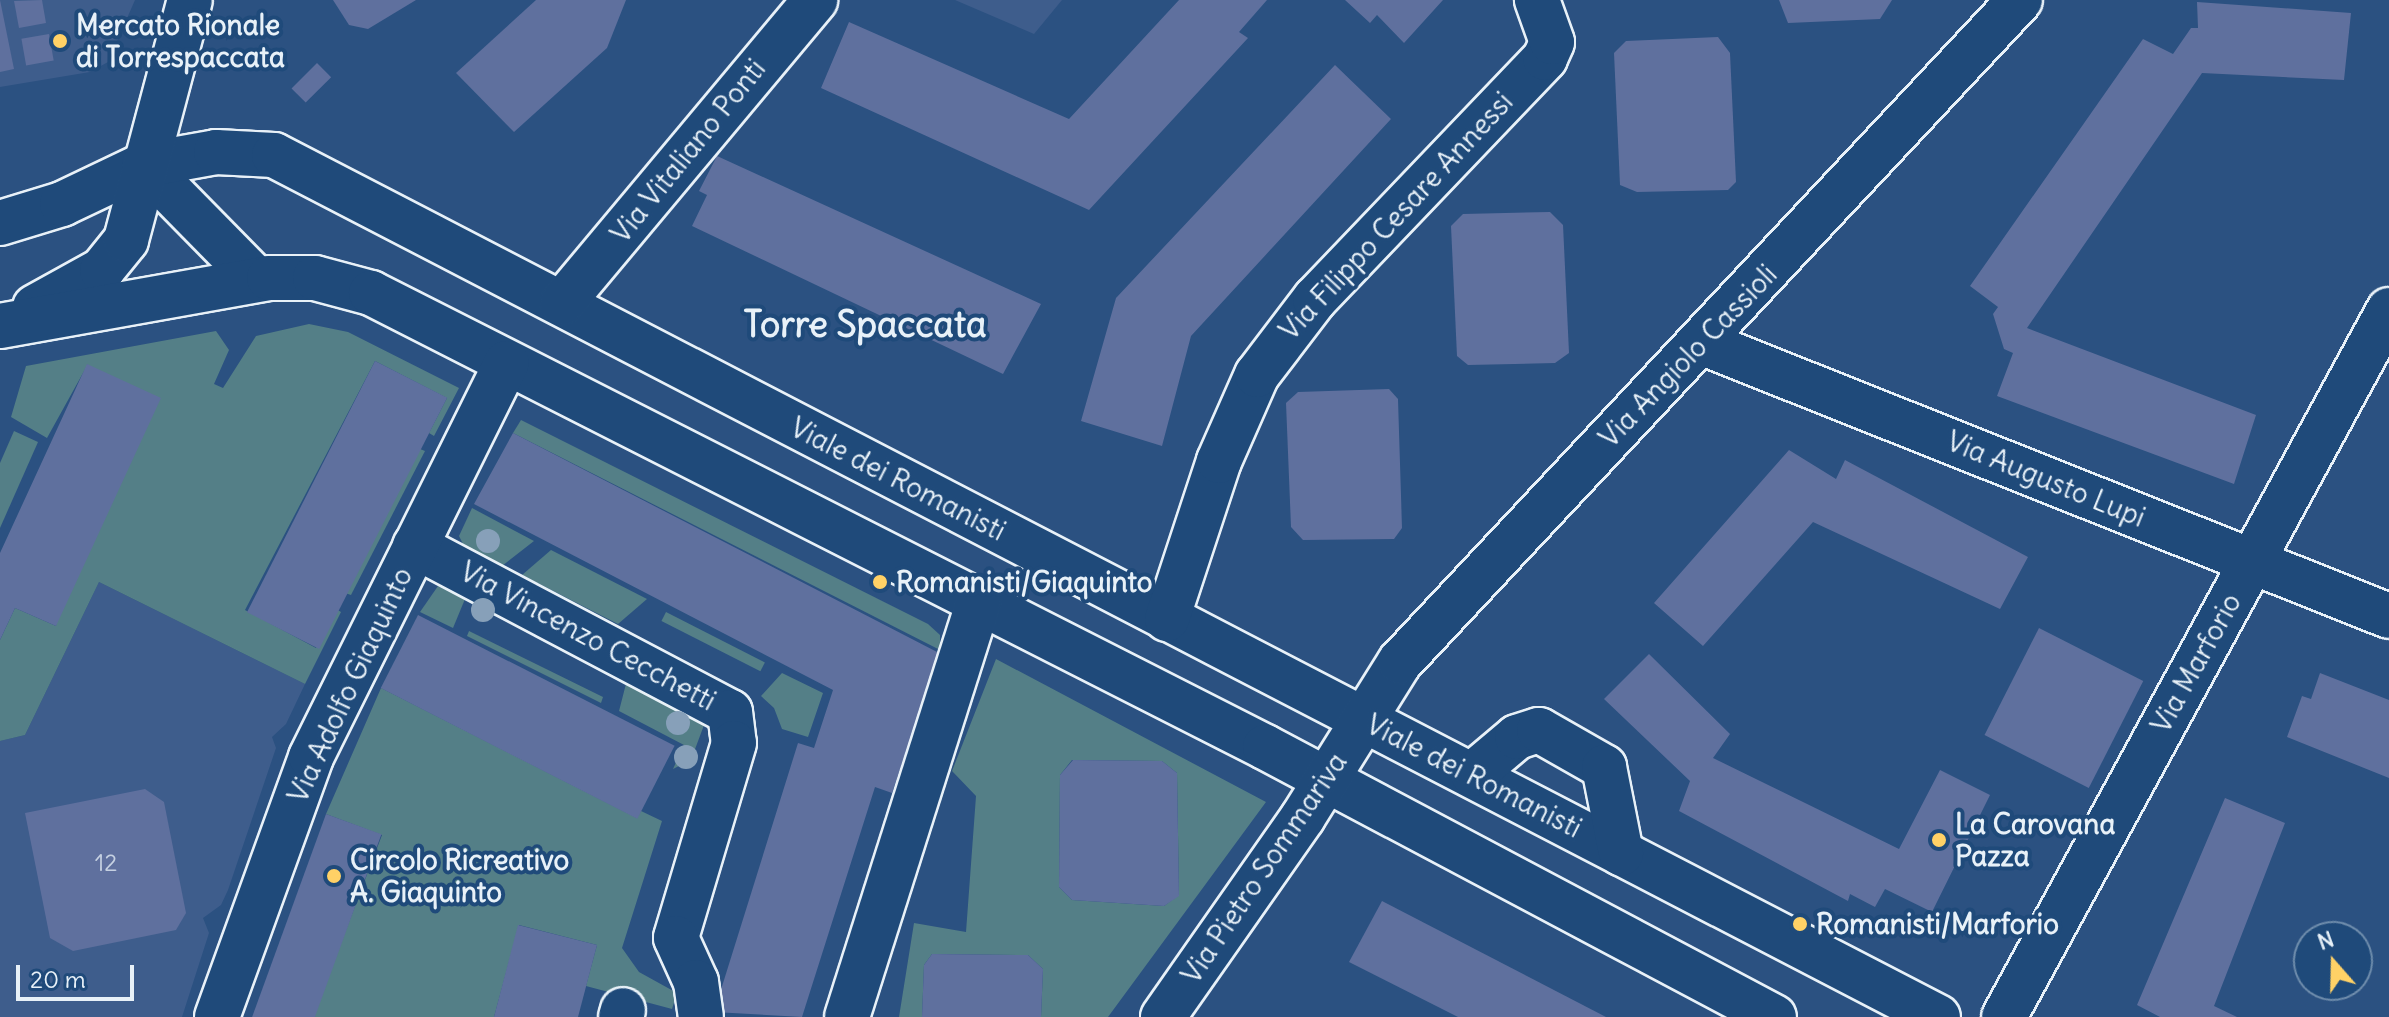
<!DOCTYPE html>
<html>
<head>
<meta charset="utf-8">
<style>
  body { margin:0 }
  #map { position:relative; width:2389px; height:1017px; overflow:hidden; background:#2b5181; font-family:Delius,sans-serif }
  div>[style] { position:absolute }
  .built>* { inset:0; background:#3e5d8c }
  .green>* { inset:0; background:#547f87; transform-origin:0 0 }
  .building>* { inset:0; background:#5f709e; transform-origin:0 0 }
  .roads { filter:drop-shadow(2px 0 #e8f1f8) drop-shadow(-2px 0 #e8f1f8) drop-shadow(0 2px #e8f1f8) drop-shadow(0 -2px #e8f1f8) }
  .minor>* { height:44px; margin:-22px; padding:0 22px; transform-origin:22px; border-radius:22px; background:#1f4a7a }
  .trees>* { width:24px; height:24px; margin:-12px; border-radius:50%; background:#87a0b9 }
  .dots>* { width:22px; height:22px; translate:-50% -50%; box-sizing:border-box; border:4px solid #1f4a7a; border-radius:50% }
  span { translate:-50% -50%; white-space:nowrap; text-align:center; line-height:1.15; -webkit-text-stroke:8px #1f4a7a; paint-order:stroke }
  .number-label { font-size:24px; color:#c6d1e2 }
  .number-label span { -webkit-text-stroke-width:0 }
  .poi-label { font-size:28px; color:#e8f1f8; font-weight:700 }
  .left { translate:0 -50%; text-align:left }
  .street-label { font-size:28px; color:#e8f1f8 }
  .district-label { font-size:36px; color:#e8f1f8; font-weight:700 }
  .north { position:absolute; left:2293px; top:921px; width:80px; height:80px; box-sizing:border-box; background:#1f4a7a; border:2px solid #6f8dac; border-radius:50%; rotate:340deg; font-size:22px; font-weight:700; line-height:32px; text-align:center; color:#e8f1f8 }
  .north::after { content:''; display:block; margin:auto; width:28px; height:36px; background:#ffd166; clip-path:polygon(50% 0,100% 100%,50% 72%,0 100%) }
  .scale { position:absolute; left:16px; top:965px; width:118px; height:36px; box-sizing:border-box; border:4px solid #e8f1f8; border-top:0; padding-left:10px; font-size:24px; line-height:28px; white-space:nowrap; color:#e8f1f8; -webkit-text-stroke:6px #1f4a7a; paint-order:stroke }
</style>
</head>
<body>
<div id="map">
  <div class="built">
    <div style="clip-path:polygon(0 0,135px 0,108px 62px,90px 72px,0 87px)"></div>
    <div style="clip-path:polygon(955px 0,1062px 0,1034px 34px)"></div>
    <div style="clip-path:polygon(99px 582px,305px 684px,286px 724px,272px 737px,276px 748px,228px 890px,221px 905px,203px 918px,209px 933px,182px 1017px,0 1017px,0 741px,25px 735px)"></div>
  </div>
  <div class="green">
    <div style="clip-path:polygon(309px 324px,348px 332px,459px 388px,434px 436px,429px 433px,447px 398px,375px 361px,245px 610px,316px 648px,336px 609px,341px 612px,305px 684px,99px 582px,25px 735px,0 741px,0 640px,15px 608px,56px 626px,88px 364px,47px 438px,11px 417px,26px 366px,216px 331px,229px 350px,214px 384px,223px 388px,256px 336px)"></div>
    <div style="clip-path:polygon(521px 420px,928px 624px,940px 635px,940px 650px,513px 433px)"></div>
    <div style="clip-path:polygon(14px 431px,38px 442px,0 528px,0 463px)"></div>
    <div style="clip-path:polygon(420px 449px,425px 451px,351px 595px,345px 593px)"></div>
    <div style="clip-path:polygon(472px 508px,534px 541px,502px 566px,465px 548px,459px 536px)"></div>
    <div style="clip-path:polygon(551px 550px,647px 599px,618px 624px,522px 575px)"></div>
    <div style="clip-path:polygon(438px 586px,465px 599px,453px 628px,420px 612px)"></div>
    <div style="left:666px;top:612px;width:111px;height:10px;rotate:27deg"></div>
    <div style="clip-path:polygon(469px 631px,603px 697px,601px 703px,467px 636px)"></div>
    <div style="clip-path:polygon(evenodd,996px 659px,1266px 802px,1108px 1017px,1041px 1017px,1043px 969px,1028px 955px,932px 954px,924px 965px,922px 1017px,899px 1017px,914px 923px,966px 932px,976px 796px,952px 771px,996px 659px,1072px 760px,1162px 761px,1177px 773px,1179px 895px,1164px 906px,1072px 900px,1059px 887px,1060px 775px,1072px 760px)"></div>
    <div style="clip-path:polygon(782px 673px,823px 693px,808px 737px,782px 729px,774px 708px,761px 696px)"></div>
    <div style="clip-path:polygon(628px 676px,707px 717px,691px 760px,673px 769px,684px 745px,619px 711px)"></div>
    <div style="clip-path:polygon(381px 688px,637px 818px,641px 811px,662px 821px,622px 948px,639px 972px,677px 993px,672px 1009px,586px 986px,597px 945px,519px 925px,494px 1017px,313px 1017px,382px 835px,326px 814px)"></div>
  </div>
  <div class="building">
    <div style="clip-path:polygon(0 0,14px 69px,0 72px)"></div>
    <div style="clip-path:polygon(42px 0,46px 23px,19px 28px,14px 1px)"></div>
    <div style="clip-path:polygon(333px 0,416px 0,368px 29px,349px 25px)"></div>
    <div style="clip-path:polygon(536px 0,626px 0,607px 48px,514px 132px,456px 73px)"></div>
    <div style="clip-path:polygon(1179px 0,1267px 0,1239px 32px,1248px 38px,1089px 210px,821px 88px,849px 22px,1069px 119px)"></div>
    <div style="clip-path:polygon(1345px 0,1443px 0,1404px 43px,1377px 15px,1370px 23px)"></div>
    <div style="clip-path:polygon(1779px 0,1892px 0,1880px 19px,1788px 23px)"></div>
    <div style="clip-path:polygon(2197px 2px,2351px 13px,2344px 80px,2202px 73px,2027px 328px,2256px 415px,2234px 484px,1997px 396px,2013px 353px,2004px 349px,1993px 314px,1998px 307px,1970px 286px,2143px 39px,2173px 54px,2191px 28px,2198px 28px)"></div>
    <div style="left:49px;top:34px;width:27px;height:28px;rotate:80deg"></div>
    <div style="clip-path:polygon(1718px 37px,1730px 53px,1736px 182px,1728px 190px,1637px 192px,1620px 185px,1614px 53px,1626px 41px)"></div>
    <div style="left:317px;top:63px;width:20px;height:36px;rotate:45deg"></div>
    <div style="clip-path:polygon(1335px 65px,1391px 119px,1191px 336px,1162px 446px,1081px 421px,1116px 298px)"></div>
    <div style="clip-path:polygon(717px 156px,1041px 304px,1003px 374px,692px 226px,707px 195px,699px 191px)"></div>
    <div style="clip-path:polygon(1550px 212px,1563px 225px,1569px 353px,1555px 363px,1468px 365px,1457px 356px,1451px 226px,1463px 214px)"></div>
    <div style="left:375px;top:361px;width:81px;height:282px;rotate:27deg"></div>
    <div style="clip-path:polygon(87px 364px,161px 398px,56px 626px,15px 608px,0 640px,0 553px)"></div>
    <div style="clip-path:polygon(1389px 389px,1398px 399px,1402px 528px,1394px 539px,1303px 540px,1291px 527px,1286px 403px,1298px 392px)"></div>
    <div style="clip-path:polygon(513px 433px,939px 653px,892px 793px,875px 787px,802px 1017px,714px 1012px,798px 743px,814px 748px,833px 690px,474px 504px)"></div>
    <div style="clip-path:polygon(1789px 450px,1836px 479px,1845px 460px,2028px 557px,2000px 609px,1813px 522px,1703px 646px,1654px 603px)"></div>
    <div style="left:418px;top:615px;width:288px;height:82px;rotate:27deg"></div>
    <div style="left:2039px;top:628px;width:117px;height:120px;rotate:27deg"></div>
    <div style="clip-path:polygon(1649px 654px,1730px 734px,1713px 758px,1899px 849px,1940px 770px,1990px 795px,1932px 912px,1885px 889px,1875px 907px,1850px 894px,1848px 901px,1679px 811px,1690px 781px,1604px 699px)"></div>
    <div style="clip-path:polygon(2320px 673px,2389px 700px,2389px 778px,2287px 737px,2302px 696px,2311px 699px)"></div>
    <div style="clip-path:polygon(1073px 760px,1162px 761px,1177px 773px,1179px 896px,1164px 906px,1072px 900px,1059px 887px,1060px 775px)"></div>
    <div style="clip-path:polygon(145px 789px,164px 802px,186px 913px,176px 930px,73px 951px,50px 938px,25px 813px)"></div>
    <div style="clip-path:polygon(2225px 798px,2285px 823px,2214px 1006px,2237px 1017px,2160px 1017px,2137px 1005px)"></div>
    <div style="left:326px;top:814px;width:59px;height:216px;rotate:20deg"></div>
    <div style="clip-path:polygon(1382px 901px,1606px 1017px,1458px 1017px,1349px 962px)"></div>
    <div style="clip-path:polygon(518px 925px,597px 945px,578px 1017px,494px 1017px)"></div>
    <div style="clip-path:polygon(932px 954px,1028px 955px,1043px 969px,1041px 1017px,922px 1017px,924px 965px)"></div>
  </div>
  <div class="roads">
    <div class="minor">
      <div style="left:144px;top:165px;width:160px;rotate:45.5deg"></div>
      <div style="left:0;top:223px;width:65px;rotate:-17deg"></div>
      <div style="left:62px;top:204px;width:91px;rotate:-25.4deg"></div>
      <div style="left:144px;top:165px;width:73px;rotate:-10.2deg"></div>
      <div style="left:216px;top:152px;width:58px;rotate:3deg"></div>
      <div style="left:274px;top:155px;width:1874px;rotate:27.39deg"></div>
      <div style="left:562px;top:303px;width:395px;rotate:-50.1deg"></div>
      <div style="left:35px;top:307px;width:77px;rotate:-28.9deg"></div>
      <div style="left:102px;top:270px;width:38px;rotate:-51deg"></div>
      <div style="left:126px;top:240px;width:248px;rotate:-75.1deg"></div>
      <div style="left:0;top:326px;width:273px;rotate:-10.1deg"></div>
      <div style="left:269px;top:278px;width:46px"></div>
      <div style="left:315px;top:278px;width:58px;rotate:15deg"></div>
      <div style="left:371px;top:293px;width:1003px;rotate:26.92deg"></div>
      <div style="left:1265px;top:747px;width:576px;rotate:27.94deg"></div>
      <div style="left:1703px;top:343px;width:738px;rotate:21.7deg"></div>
      <div style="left:415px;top:546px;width:356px;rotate:27.8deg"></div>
      <div style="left:730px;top:712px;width:31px;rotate:83deg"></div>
      <div style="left:734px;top:743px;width:203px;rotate:106.6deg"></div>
      <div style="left:676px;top:938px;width:48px;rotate:65.6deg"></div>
      <div style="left:696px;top:982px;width:35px;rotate:82deg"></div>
      <div style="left:1167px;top:619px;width:166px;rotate:-71.8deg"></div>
      <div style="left:1219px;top:461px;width:94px;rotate:-66.2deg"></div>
      <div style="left:1257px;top:375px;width:96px;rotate:-52.7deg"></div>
      <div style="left:1315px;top:299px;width:333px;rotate:-46.3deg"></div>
      <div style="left:1545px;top:58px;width:17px;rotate:-66deg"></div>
      <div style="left:1552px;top:42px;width:45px;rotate:-109.7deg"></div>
      <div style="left:1473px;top:774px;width:57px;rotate:-40.1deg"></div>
      <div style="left:1517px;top:737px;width:23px;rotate:-18deg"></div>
      <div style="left:1539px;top:730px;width:75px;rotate:29.6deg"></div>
      <div style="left:1604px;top:767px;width:88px;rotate:78.8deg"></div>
      <div style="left:217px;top:1017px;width:276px;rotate:-70.1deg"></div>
      <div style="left:311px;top:757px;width:440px;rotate:-63.6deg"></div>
      <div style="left:621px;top:1017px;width:7px;rotate:-74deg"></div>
      <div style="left:847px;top:1017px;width:435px;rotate:-72.4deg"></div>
      <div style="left:1163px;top:1017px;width:244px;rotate:-55deg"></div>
      <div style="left:1303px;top:817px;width:183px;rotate:-58deg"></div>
      <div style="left:1400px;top:662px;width:907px;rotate:-46.88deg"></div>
      <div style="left:2004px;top:1017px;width:805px;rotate:-61.43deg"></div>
    </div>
  </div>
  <div class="trees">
    <div style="left:488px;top:541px"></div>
    <div style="left:483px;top:610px"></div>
    <div style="left:678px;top:723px"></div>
    <div style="left:686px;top:757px"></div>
  </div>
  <div class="dots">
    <div style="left:60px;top:41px;background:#ffd166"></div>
    <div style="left:880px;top:582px;background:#ffd166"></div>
    <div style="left:1939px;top:840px;background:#ffd166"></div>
    <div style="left:334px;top:876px;background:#ffd166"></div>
    <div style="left:1800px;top:924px;background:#ffd166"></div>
  </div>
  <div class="number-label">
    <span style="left:106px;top:863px">12</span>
  </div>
  <div class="poi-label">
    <span class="left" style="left:76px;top:41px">Mercato Rionale<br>di Torrespaccata</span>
    <span class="left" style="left:896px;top:582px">Romanisti/Giaquinto</span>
    <span class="left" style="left:1955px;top:840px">La Carovana<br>Pazza</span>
    <span class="left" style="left:350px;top:876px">Circolo Ricreativo<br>A. Giaquinto</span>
    <span class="left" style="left:1816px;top:924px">Romanisti/Marforio</span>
  </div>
  <div class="street-label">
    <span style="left:688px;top:151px;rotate:-51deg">Via Vitaliano Ponti</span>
    <span style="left:1396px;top:216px;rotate:-47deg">Via Filippo Cesare Annessi</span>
    <span style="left:1688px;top:356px;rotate:-46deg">Via Angiolo Cassioli</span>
    <span style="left:898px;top:479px;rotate:27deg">Viale dei Romanisti</span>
    <span style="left:2046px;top:479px;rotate:22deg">Via Augusto Lupi</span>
    <span style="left:588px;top:636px;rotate:28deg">Via Vincenzo Cecchetti</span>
    <span style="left:2196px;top:663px;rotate:-61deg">Via Marforio</span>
    <span style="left:350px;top:685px;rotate:-65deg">Via Adolfo Giaquinto</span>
    <span style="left:1474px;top:776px;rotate:27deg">Viale dei Romanisti</span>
    <span style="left:1264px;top:868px;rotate:-56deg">Via Pietro Sommariva</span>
  </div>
  <div class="district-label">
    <span style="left:865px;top:325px">Torre Spaccata</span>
  </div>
  <div class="north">N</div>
  <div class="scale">20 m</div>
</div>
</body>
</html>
